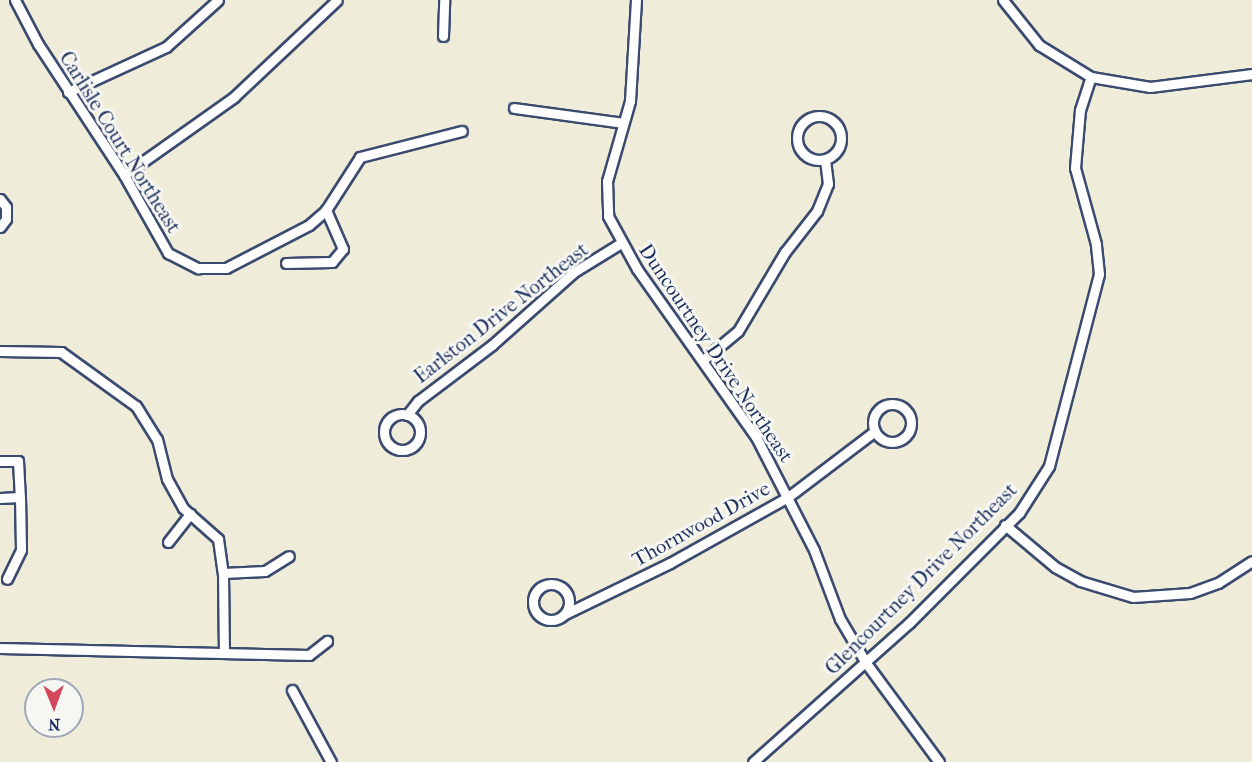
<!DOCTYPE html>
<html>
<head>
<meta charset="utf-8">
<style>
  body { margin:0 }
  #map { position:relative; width:1252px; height:762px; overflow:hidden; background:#efecd9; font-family:"IM FELL French Canon",serif }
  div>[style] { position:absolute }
  .roads { filter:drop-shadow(2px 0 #3b4b70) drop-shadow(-2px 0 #3b4b70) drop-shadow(0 2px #3b4b70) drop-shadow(0 -2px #3b4b70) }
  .street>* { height:9px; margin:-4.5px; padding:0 4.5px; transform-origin:4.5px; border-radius:4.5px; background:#fff }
  .street>.ring { margin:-4.5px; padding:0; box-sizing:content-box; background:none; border:9px solid #fff; border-radius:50% }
  span { translate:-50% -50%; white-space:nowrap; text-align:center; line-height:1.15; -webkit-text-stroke:6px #f6f6f2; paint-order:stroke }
  .street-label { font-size:20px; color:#1b2f5e }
  .north { position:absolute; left:24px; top:678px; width:60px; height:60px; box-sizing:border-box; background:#f6f6f2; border:2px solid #9ea6b7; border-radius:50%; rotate:179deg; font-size:16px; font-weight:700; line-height:24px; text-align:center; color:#1b2f5e }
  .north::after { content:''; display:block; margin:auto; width:21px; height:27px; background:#d1495b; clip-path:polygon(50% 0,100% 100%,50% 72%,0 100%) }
</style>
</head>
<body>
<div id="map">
  <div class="roads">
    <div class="street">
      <div style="left:15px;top:0;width:50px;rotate:62.4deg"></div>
      <div style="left:38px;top:44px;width:157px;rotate:56.7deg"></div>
      <div style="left:124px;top:175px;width:90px;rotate:60.6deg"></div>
      <div style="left:168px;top:253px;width:34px;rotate:27deg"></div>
      <div style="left:198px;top:268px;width:28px"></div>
      <div style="left:226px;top:268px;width:93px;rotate:-27.4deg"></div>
      <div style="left:309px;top:225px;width:23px;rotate:-41deg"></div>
      <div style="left:326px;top:210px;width:63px;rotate:-57.3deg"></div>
      <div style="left:360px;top:157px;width:105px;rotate:-14.3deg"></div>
      <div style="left:636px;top:0;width:101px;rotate:93.4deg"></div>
      <div style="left:630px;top:101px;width:83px;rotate:106deg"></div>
      <div style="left:607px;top:181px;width:35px;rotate:88deg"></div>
      <div style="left:608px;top:216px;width:60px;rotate:61.3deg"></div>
      <div style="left:637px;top:269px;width:206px;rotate:54.7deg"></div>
      <div style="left:756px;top:437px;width:127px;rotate:62.8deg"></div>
      <div style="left:814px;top:550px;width:74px;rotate:69.4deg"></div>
      <div style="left:840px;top:619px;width:51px;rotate:59.4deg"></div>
      <div style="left:866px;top:663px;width:123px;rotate:53.6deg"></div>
      <div style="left:1003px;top:0;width:58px;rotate:51.3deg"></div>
      <div style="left:1039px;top:45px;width:61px;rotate:31.6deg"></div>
      <div style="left:1091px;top:77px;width:60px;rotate:9.6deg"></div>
      <div style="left:1150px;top:87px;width:103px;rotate:-7.3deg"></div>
      <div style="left:443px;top:36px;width:36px;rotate:-88deg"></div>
      <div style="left:68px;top:92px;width:108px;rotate:-24.7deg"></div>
      <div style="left:166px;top:47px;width:70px;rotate:-42.1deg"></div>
      <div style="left:514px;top:108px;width:110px;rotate:7.8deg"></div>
      <div class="ring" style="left:797px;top:116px;width:35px;height:35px"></div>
      <div style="left:124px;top:175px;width:135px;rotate:-35.3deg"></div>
      <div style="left:234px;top:97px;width:141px;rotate:-43.3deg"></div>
      <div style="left:0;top:199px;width:10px;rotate:53deg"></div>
      <div style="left:6px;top:207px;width:12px;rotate:90deg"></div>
      <div style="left:6px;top:219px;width:10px;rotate:127deg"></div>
      <div style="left:286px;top:263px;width:46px;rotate:-1.2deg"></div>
      <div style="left:332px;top:262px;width:17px;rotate:-50deg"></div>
      <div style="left:343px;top:249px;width:43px;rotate:-113.6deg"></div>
      <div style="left:0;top:351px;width:61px;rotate:0.9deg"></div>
      <div style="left:61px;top:352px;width:92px;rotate:35.8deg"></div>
      <div style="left:136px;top:406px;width:39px;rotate:58deg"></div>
      <div style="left:157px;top:439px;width:41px;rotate:76deg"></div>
      <div style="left:167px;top:479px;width:33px;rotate:61deg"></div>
      <div style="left:183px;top:508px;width:47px;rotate:41.5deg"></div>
      <div style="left:218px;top:539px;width:34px;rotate:82deg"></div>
      <div style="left:223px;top:573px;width:78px;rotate:89.3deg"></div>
      <div style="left:703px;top:360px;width:45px;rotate:-39.6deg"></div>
      <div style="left:738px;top:331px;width:92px;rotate:-59.3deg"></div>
      <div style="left:785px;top:252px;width:52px;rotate:-52deg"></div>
      <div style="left:817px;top:211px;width:29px;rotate:-68deg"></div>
      <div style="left:828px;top:184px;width:24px;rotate:-97deg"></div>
      <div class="ring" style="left:873px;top:404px;width:29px;height:29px"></div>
      <div class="ring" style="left:384px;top:414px;width:27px;height:27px"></div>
      <div style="left:407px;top:415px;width:18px;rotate:-52deg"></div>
      <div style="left:418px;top:401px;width:93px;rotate:-37.1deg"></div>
      <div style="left:492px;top:345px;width:110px;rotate:-41.7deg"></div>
      <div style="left:574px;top:272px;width:55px;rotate:-31.7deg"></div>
      <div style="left:0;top:461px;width:18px"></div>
      <div style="left:18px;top:461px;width:36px;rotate:87deg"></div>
      <div style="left:0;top:498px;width:20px;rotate:-3deg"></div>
      <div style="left:20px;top:497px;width:53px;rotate:88.9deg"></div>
      <div style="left:21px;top:550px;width:32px;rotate:116deg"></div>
      <div style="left:1005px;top:525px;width:65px;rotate:40deg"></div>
      <div style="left:1055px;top:567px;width:29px;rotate:29deg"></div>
      <div style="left:1080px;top:581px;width:55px;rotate:16.8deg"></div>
      <div style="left:1133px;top:597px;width:57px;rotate:-4deg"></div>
      <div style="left:1190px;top:593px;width:30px;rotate:-20deg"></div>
      <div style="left:1218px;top:583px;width:40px;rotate:-32.9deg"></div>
      <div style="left:168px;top:542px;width:36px;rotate:-52deg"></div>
      <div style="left:223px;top:573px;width:42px;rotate:-2.7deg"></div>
      <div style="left:265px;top:571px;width:28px;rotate:-32deg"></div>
      <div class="ring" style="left:533px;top:584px;width:27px;height:27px"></div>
      <div style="left:565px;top:614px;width:117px;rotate:-25.9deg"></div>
      <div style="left:670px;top:563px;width:135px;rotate:-29.2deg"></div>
      <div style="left:788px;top:497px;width:109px;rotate:-37.2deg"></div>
      <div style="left:0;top:648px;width:309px;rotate:1.3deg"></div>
      <div style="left:309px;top:655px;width:23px;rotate:-38deg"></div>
      <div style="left:292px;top:690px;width:82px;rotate:61.6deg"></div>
      <div style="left:753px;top:762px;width:209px;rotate:-41.7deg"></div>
      <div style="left:909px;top:623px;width:156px;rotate:-45deg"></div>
      <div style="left:1019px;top:513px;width:56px;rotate:-57.4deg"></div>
      <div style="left:1049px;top:466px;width:198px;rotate:-75.4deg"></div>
      <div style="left:1099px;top:274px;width:30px;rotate:-96deg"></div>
      <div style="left:1096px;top:244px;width:79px;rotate:-105.4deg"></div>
      <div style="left:1075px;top:168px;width:58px;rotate:-85.1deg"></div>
      <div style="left:1080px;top:110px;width:35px;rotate:-72deg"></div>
    </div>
  </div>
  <div class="street-label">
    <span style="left:120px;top:142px;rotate:58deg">Carlisle Court Northeast</span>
    <span style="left:501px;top:313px;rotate:-38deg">Earlston Drive Northeast</span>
    <span style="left:716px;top:353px;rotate:56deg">Duncourtney Drive Northeast</span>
    <span style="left:701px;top:524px;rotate:-29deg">Thornwood Drive</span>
    <span style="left:921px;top:579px;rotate:-45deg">Glencourtney Drive Northeast</span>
  </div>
  <div class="north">N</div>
</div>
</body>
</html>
